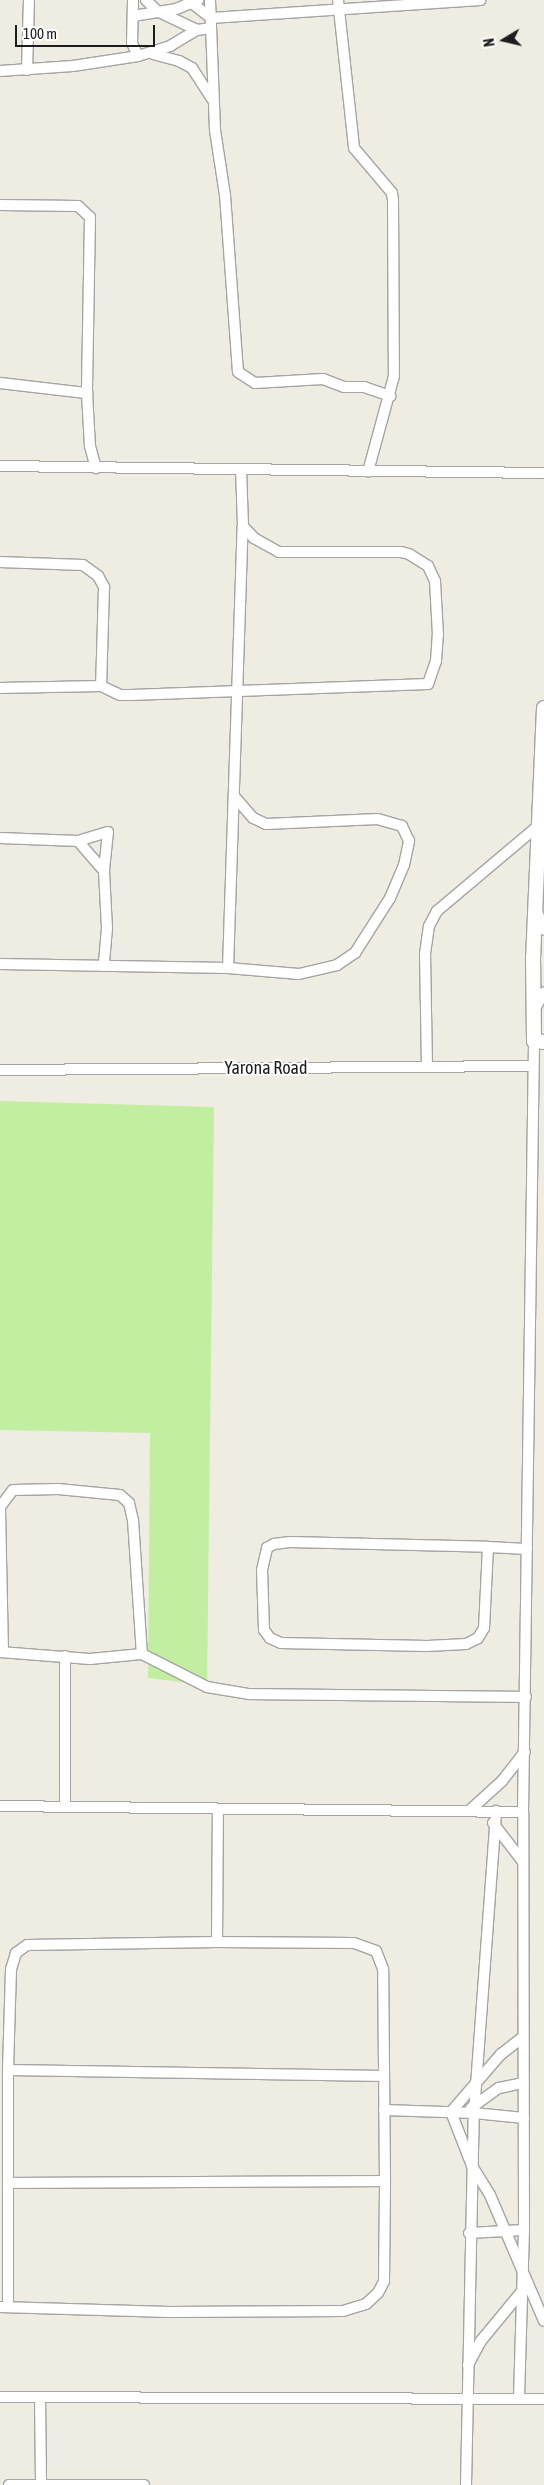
<!DOCTYPE html>
<html>
<head>
<meta charset="utf-8">
<style>
  body { margin:0 }
  #map { position:relative; width:544px; height:2485px; overflow:hidden; background:#efece2; font-family:"Asap Condensed",sans-serif }
  div>[style] { position:absolute }
  .grass>* { inset:0; background:#c2eea2 }
  .roads { filter:drop-shadow(1px 0 #a4a4a4) drop-shadow(-1px 0 #a4a4a4) drop-shadow(0 1px #a4a4a4) drop-shadow(0 -1px #a4a4a4) }
  .minor>* { height:10px; margin:-5px; padding:0 5px; transform-origin:5px; border-radius:5px; background:#fff }
  .tertiary>* { height:14px; margin:-7px; padding:0 7px; transform-origin:7px; border-radius:7px; background:#fff }
  span { translate:-50% -50%; white-space:nowrap; text-align:center; line-height:1.15; -webkit-text-stroke:4px #fff; paint-order:stroke }
  .street-label { font-size:18px; color:#1d1d1d }
  .north { position:absolute; left:479px; top:15px; width:50px; height:50px; -webkit-text-stroke:4px #fff; paint-order:stroke; rotate:261deg; font-size:14px; font-weight:700; line-height:20px; text-align:center; color:#1d1d1d }
  .north::after { content:''; display:block; margin:auto; width:18px; height:22px; background:#1d1d1d; clip-path:polygon(50% 0,100% 100%,50% 72%,0 100%) }
  .scale { position:absolute; left:15px; top:25px; width:140px; height:22px; box-sizing:border-box; border:2px solid #1d1d1d; border-top:0; padding-left:6px; font-size:15px; line-height:18px; white-space:nowrap; color:#1d1d1d; -webkit-text-stroke:4px #fff; paint-order:stroke }
</style>
</head>
<body>
<div id="map">
  <div class="grass">
    <div style="clip-path:polygon(0 1101px,214px 1107px,207px 1685px,148px 1678px,150px 1433px,0 1430px)"></div>
  </div>
  <div class="roads">
    <div class="minor">
      <div style="left:133px;top:0;width:43px;rotate:91.3deg"></div>
      <div style="left:132px;top:43px;width:14px;rotate:65deg"></div>
      <div style="left:146px;top:0;width:16px;rotate:45deg"></div>
      <div style="left:157px;top:11px;width:44px;rotate:25.4deg"></div>
      <div style="left:188px;top:0;width:29px;rotate:38deg"></div>
      <div style="left:211px;top:18px;width:270px;rotate:-3.8deg"></div>
      <div style="left:210px;top:0;width:130px;rotate:87.8deg"></div>
      <div style="left:215px;top:130px;width:66px;rotate:81.3deg"></div>
      <div style="left:225px;top:195px;width:177px;rotate:85.8deg"></div>
      <div style="left:238px;top:372px;width:20px;rotate:33deg"></div>
      <div style="left:255px;top:383px;width:68px;rotate:-3.4deg"></div>
      <div style="left:323px;top:379px;width:22px;rotate:21deg"></div>
      <div style="left:344px;top:387px;width:20px"></div>
      <div style="left:364px;top:387px;width:28px;rotate:19deg"></div>
      <div style="left:338px;top:0;width:149px;rotate:83.8deg"></div>
      <div style="left:354px;top:148px;width:59px;rotate:49.8deg"></div>
      <div style="left:392px;top:193px;width:7px;rotate:82deg"></div>
      <div style="left:393px;top:200px;width:176px;rotate:89.7deg"></div>
      <div style="left:394px;top:376px;width:99px;rotate:105.2deg"></div>
      <div style="left:133px;top:16px;width:44px;rotate:-9.2deg"></div>
      <div style="left:176px;top:9px;width:24px;rotate:-22deg"></div>
      <div style="left:153px;top:54px;width:27px;rotate:15deg"></div>
      <div style="left:179px;top:61px;width:15px;rotate:28deg"></div>
      <div style="left:192px;top:68px;width:38px;rotate:57deg"></div>
      <div style="left:27px;top:70px;width:70px;rotate:-88.4deg"></div>
      <div style="left:0;top:71px;width:73px;rotate:-3.9deg"></div>
      <div style="left:73px;top:66px;width:66px;rotate:-8.7deg"></div>
      <div style="left:138px;top:56px;width:34px;rotate:-17deg"></div>
      <div style="left:170px;top:46px;width:31px;rotate:-31deg"></div>
      <div style="left:197px;top:30px;width:14px;rotate:-8deg"></div>
      <div style="left:0;top:205px;width:78px;rotate:0.7deg"></div>
      <div style="left:78px;top:206px;width:16px;rotate:43deg"></div>
      <div style="left:90px;top:217px;width:176px;rotate:91deg"></div>
      <div style="left:87px;top:393px;width:53px;rotate:86.8deg"></div>
      <div style="left:90px;top:446px;width:23px;rotate:75deg"></div>
      <div style="left:0;top:383px;width:88px;rotate:6.6deg"></div>
      <div style="left:0;top:466px;width:544px;rotate:0.74deg"></div>
      <div style="left:0;top:562px;width:83px;rotate:2.1deg"></div>
      <div style="left:83px;top:565px;width:19px;rotate:36deg"></div>
      <div style="left:98px;top:576px;width:13px;rotate:61deg"></div>
      <div style="left:104px;top:587px;width:99px;rotate:91.7deg"></div>
      <div style="left:0;top:688px;width:101px;rotate:-1.1deg"></div>
      <div style="left:101px;top:686px;width:21px;rotate:25deg"></div>
      <div style="left:120px;top:695px;width:11px"></div>
      <div style="left:131px;top:695px;width:297px;rotate:-2.1deg"></div>
      <div style="left:428px;top:684px;width:24px;rotate:-71deg"></div>
      <div style="left:436px;top:661px;width:26px;rotate:-86deg"></div>
      <div style="left:438px;top:635px;width:54px;rotate:-93.2deg"></div>
      <div style="left:435px;top:581px;width:17px;rotate:-115deg"></div>
      <div style="left:428px;top:566px;width:22px;rotate:-148deg"></div>
      <div style="left:409px;top:554px;width:8px;rotate:-166deg"></div>
      <div style="left:401px;top:552px;width:122px;rotate:180deg"></div>
      <div style="left:279px;top:552px;width:29px;rotate:-151deg"></div>
      <div style="left:254px;top:538px;width:16px;rotate:-133deg"></div>
      <div style="left:0;top:838px;width:78px;rotate:2.2deg"></div>
      <div style="left:78px;top:841px;width:40px;rotate:49deg"></div>
      <div style="left:78px;top:841px;width:31px;rotate:-17deg"></div>
      <div style="left:108px;top:832px;width:39px;rotate:96deg"></div>
      <div style="left:104px;top:871px;width:57px;rotate:87deg"></div>
      <div style="left:107px;top:928px;width:38px;rotate:95deg"></div>
      <div style="left:537px;top:911px;width:20px;rotate:70deg"></div>
      <div style="left:0;top:964px;width:228px;rotate:1deg"></div>
      <div style="left:228px;top:968px;width:71px;rotate:4.8deg"></div>
      <div style="left:299px;top:974px;width:39px;rotate:-13deg"></div>
      <div style="left:337px;top:965px;width:22px;rotate:-34deg"></div>
      <div style="left:355px;top:953px;width:65px;rotate:-57.5deg"></div>
      <div style="left:390px;top:898px;width:36px;rotate:-67deg"></div>
      <div style="left:404px;top:865px;width:25px;rotate:-78deg"></div>
      <div style="left:409px;top:841px;width:17px;rotate:-115deg"></div>
      <div style="left:402px;top:826px;width:25px;rotate:-164deg"></div>
      <div style="left:378px;top:819px;width:112px;rotate:177.4deg"></div>
      <div style="left:266px;top:824px;width:14px;rotate:-155deg"></div>
      <div style="left:253px;top:818px;width:29px;rotate:-131deg"></div>
      <div style="left:228px;top:968px;width:442px;rotate:-88.1deg"></div>
      <div style="left:243px;top:526px;width:57px;rotate:-92deg"></div>
      <div style="left:534px;top:1011px;width:21px;rotate:-62deg"></div>
      <div style="left:427px;top:1067px;width:113px;rotate:-91deg"></div>
      <div style="left:425px;top:954px;width:28px;rotate:-82deg"></div>
      <div style="left:429px;top:926px;width:17px;rotate:-62deg"></div>
      <div style="left:437px;top:911px;width:132px;rotate:-40.1deg"></div>
      <div style="left:0;top:1070px;width:532px;rotate:-0.43deg"></div>
      <div style="left:488px;top:1547px;width:81px;rotate:92.8deg"></div>
      <div style="left:484px;top:1628px;width:12px;rotate:121deg"></div>
      <div style="left:478px;top:1638px;width:13px;rotate:153deg"></div>
      <div style="left:466px;top:1644px;width:39px;rotate:177deg"></div>
      <div style="left:427px;top:1646px;width:146px;rotate:-178.8deg"></div>
      <div style="left:281px;top:1643px;width:12px;rotate:-156deg"></div>
      <div style="left:270px;top:1638px;width:10px;rotate:-127deg"></div>
      <div style="left:264px;top:1630px;width:60px;rotate:-91.9deg"></div>
      <div style="left:262px;top:1570px;width:23px;rotate:-77deg"></div>
      <div style="left:267px;top:1548px;width:8px;rotate:-30deg"></div>
      <div style="left:274px;top:1544px;width:16px;rotate:-7deg"></div>
      <div style="left:290px;top:1542px;width:198px;rotate:1.4deg"></div>
      <div style="left:488px;top:1547px;width:39px;rotate:3deg"></div>
      <div style="left:0;top:1652px;width:90px;rotate:4.4deg"></div>
      <div style="left:90px;top:1659px;width:52px;rotate:-5.5deg"></div>
      <div style="left:142px;top:1654px;width:73px;rotate:26.9deg"></div>
      <div style="left:207px;top:1687px;width:43px;rotate:9.5deg"></div>
      <div style="left:249px;top:1694px;width:277px;rotate:0.6deg"></div>
      <div style="left:3px;top:1652px;width:145px;rotate:-91.2deg"></div>
      <div style="left:0;top:1507px;width:21px;rotate:-53deg"></div>
      <div style="left:13px;top:1490px;width:45px;rotate:-1.3deg"></div>
      <div style="left:58px;top:1489px;width:62px;rotate:5.5deg"></div>
      <div style="left:120px;top:1495px;width:12px;rotate:42deg"></div>
      <div style="left:129px;top:1503px;width:17px;rotate:77deg"></div>
      <div style="left:133px;top:1520px;width:134px;rotate:86.2deg"></div>
      <div style="left:0;top:1806px;width:523px;rotate:0.66deg"></div>
      <div style="left:65px;top:1807px;width:151px;rotate:-90deg"></div>
      <div style="left:469px;top:1811px;width:45px;rotate:-42.3deg"></div>
      <div style="left:502px;top:1781px;width:37px;rotate:-52deg"></div>
      <div style="left:493px;top:1823px;width:49px;rotate:52.4deg"></div>
      <div style="left:217px;top:1942px;width:133px;rotate:-89.6deg"></div>
      <div style="left:523px;top:2037px;width:28px;rotate:142deg"></div>
      <div style="left:501px;top:2054px;width:77px;rotate:130.8deg"></div>
      <div style="left:451px;top:2112px;width:58px;rotate:68.7deg"></div>
      <div style="left:472px;top:2166px;width:34px;rotate:58deg"></div>
      <div style="left:490px;top:2195px;width:137px;rotate:66.8deg"></div>
      <div style="left:8px;top:2070px;width:376px;rotate:0.9deg"></div>
      <div style="left:471px;top:2108px;width:34px;rotate:-36deg"></div>
      <div style="left:499px;top:2088px;width:25px;rotate:-12deg"></div>
      <div style="left:384px;top:2110px;width:90px;rotate:1.9deg"></div>
      <div style="left:474px;top:2113px;width:50px;rotate:5.7deg"></div>
      <div style="left:10px;top:2183px;width:375px;rotate:-0.3deg"></div>
      <div style="left:469px;top:2233px;width:55px;rotate:-3.1deg"></div>
      <div style="left:0;top:2307px;width:169px;rotate:1.7deg"></div>
      <div style="left:169px;top:2312px;width:174px;rotate:-0.3deg"></div>
      <div style="left:343px;top:2311px;width:24px;rotate:-17deg"></div>
      <div style="left:366px;top:2304px;width:16px;rotate:-43deg"></div>
      <div style="left:378px;top:2293px;width:13px;rotate:-63deg"></div>
      <div style="left:384px;top:2281px;width:100px;rotate:-89.4deg"></div>
      <div style="left:385px;top:2181px;width:212px;rotate:-90.5deg"></div>
      <div style="left:383px;top:1969px;width:19px;rotate:-111deg"></div>
      <div style="left:376px;top:1951px;width:23px;rotate:-160deg"></div>
      <div style="left:354px;top:1943px;width:137px;rotate:-179.6deg"></div>
      <div style="left:217px;top:1942px;width:190px;rotate:179.1deg"></div>
      <div style="left:27px;top:1945px;width:14px;rotate:144deg"></div>
      <div style="left:16px;top:1953px;width:17px;rotate:107deg"></div>
      <div style="left:11px;top:1969px;width:101px;rotate:91.7deg"></div>
      <div style="left:8px;top:2070px;width:237px;rotate:90deg"></div>
      <div style="left:468px;top:2365px;width:26px;rotate:-62deg"></div>
      <div style="left:480px;top:2342px;width:66px;rotate:-50.5deg"></div>
      <div style="left:0;top:2397px;width:544px;rotate:0.21deg"></div>
      <div style="left:40px;top:2398px;width:87px;rotate:89.3deg"></div>
      <div style="left:519px;top:2398px;width:168px;rotate:-88.3deg"></div>
      <div style="left:524px;top:2230px;width:418px;rotate:-90.1deg"></div>
      <div style="left:523px;top:1812px;width:771px;rotate:-89.18deg"></div>
      <div style="left:9px;top:2485px;width:135px"></div>
      <div style="left:466px;top:2485px;width:372px;rotate:-88.8deg"></div>
      <div style="left:474px;top:2113px;width:303px;rotate:-85.8deg"></div>
    </div>
    <div class="tertiary">
      <div style="left:544px;top:708px;width:249px;rotate:92.5deg"></div>
      <div style="left:533px;top:957px;width:84px;rotate:89.3deg"></div>
      <div style="left:534px;top:1041px;width:10px;rotate:6deg"></div>
    </div>
  </div>
  <div class="street-label">
    <span style="left:266px;top:1068px">Yarona Road</span>
  </div>
  <div class="north">N</div>
  <div class="scale">100 m</div>
</div>
</body>
</html>
